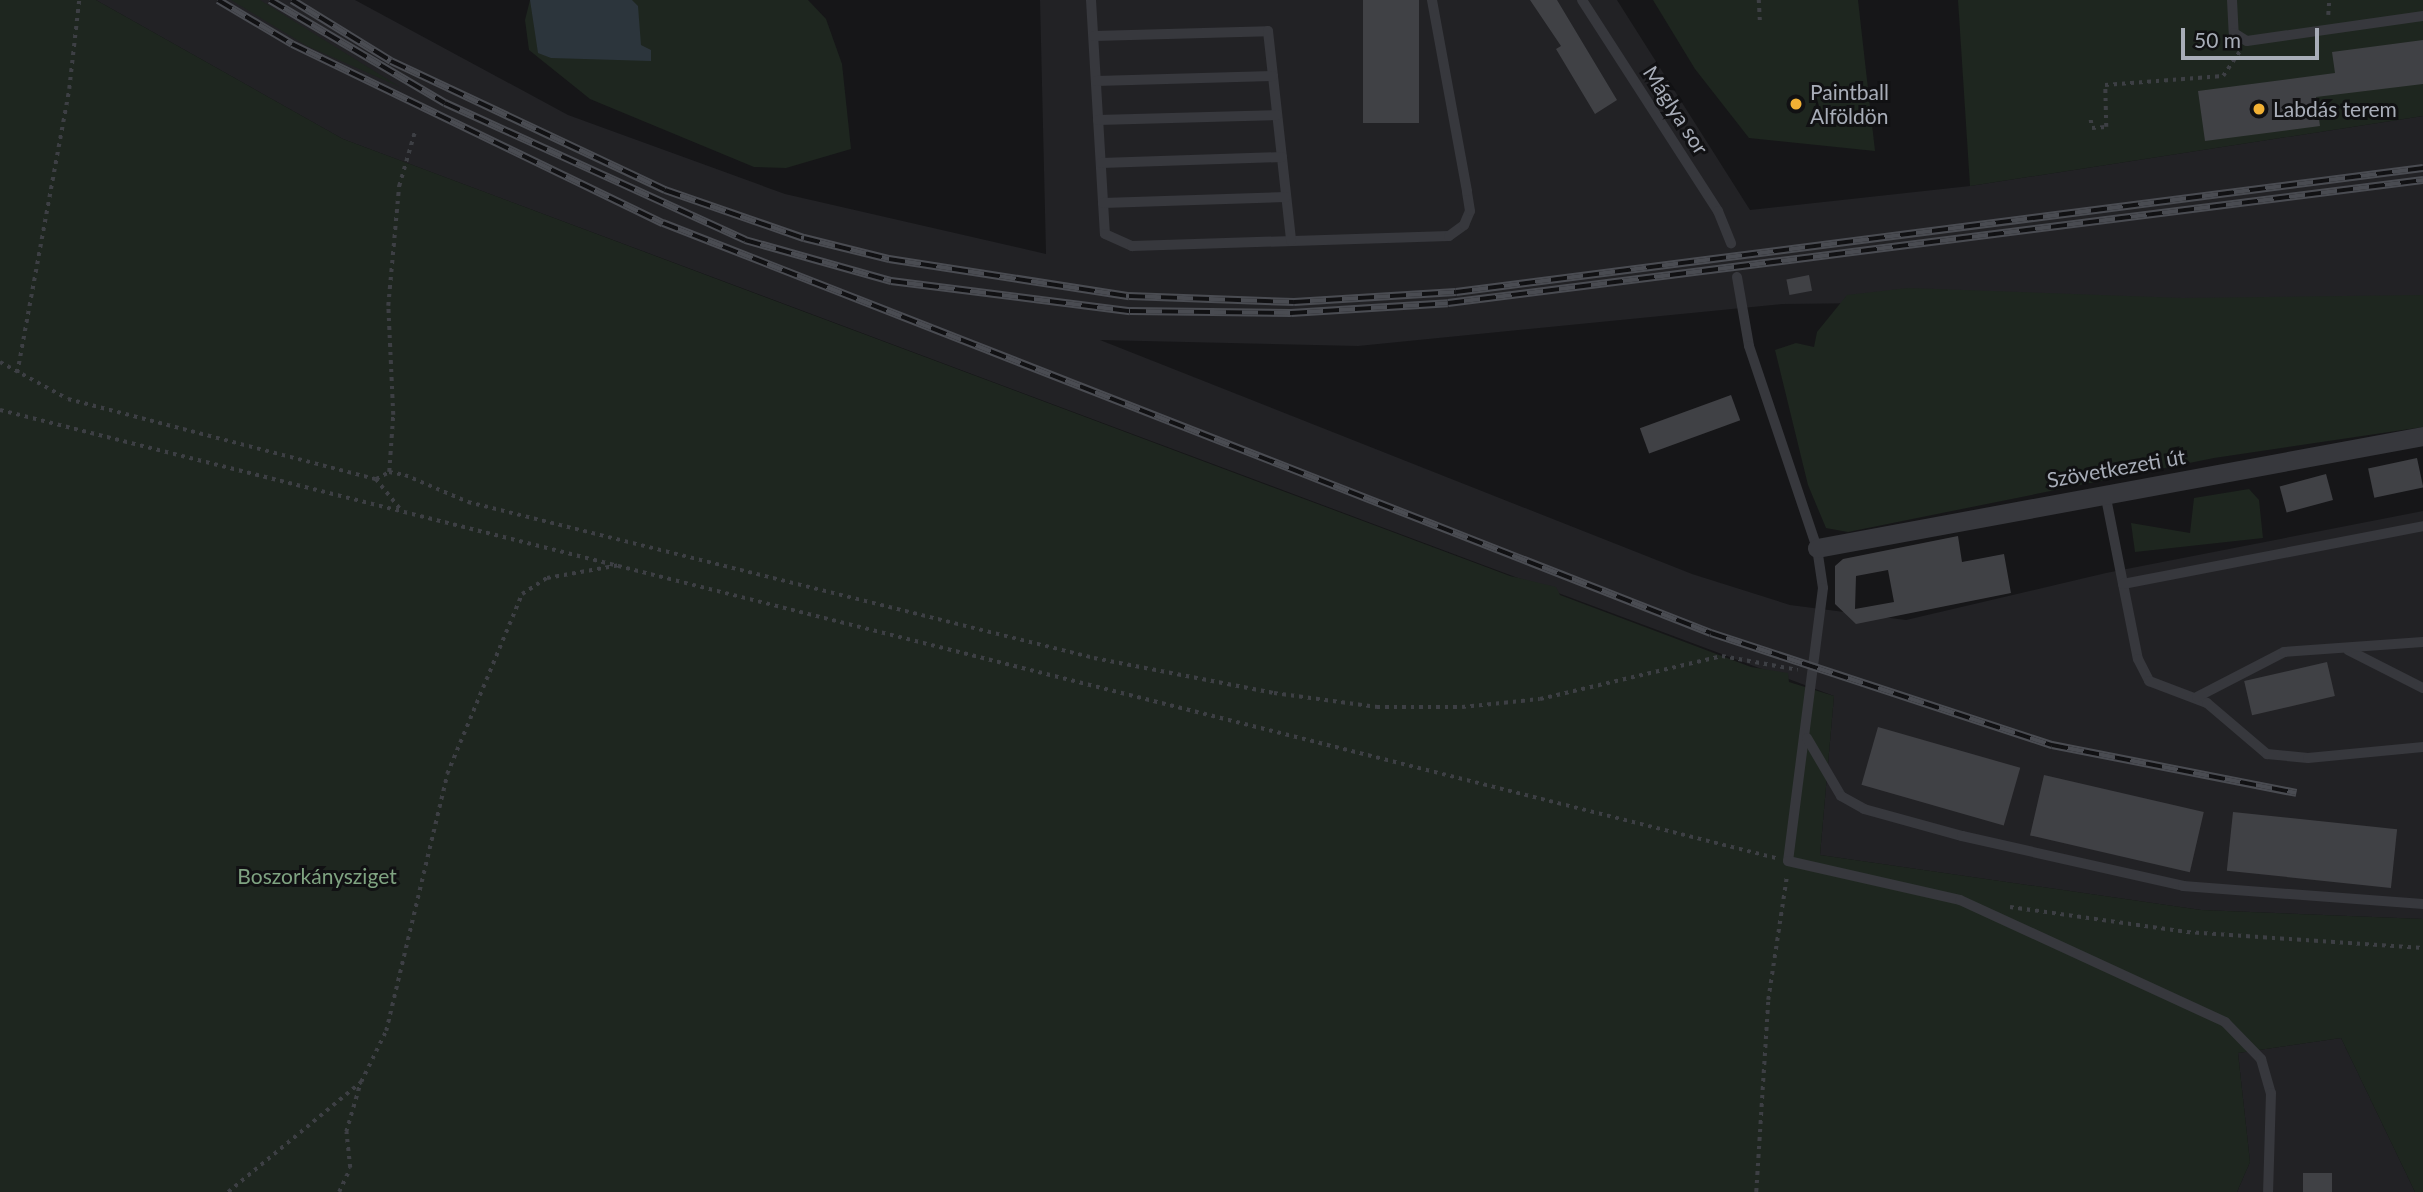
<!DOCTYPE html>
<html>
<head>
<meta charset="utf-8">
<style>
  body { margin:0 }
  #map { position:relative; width:2423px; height:1192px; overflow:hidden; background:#161618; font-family:Lato,sans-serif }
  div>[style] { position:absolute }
  .built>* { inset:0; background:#222225 }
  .green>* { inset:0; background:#1e261f }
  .water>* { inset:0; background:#2c353c }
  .building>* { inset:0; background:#404145; transform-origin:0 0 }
  .path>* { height:3.5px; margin-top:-1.75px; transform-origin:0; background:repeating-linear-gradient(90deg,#3d3f44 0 3.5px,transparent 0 8.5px) }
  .lane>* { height:10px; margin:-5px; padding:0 5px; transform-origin:5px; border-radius:5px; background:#37383d }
  .street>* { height:19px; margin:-9.5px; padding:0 9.5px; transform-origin:9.5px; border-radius:9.5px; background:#37383d }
  .rail>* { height:8px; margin-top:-4px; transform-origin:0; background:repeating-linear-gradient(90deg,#111113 0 16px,#4a4c52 0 32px); box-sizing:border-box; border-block:2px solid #4a4c52 }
  .dots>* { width:19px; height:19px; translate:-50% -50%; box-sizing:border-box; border:4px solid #111113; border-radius:50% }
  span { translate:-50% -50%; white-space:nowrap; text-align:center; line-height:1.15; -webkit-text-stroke:6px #111113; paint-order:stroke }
  .poi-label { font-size:21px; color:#a8adb8 }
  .left { translate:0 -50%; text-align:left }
  .street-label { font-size:21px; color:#a8adb8 }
  .park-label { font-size:21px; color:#7fa381 }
  .scale { position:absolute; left:2181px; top:28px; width:138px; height:32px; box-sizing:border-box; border:4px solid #a8adb8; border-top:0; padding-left:9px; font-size:21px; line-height:24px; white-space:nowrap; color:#a8adb8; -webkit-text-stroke:5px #111113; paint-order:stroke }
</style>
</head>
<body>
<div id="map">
  <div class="built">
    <div style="clip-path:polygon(96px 0,355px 0,568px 115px,785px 194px,1046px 254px,1040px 0,1617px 0,1750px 210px,1970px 186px,2423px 116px,2423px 297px,1782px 304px,1358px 346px,1100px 340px,1692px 574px,1790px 605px,1906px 620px,2106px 573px,2423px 511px,2423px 919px,2201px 910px,1820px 855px,1834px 696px,343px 139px)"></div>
    <div style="clip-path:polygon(2341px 1038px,2415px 1192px,2237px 1192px,2250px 1162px,2238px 1053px)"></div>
  </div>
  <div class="green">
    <div style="clip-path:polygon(0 0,96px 0,343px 139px,1510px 576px,1556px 587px,1560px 595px,1751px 667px,1788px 673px,1789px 682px,1834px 696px,1820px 855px,2201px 910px,2423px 919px,2423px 1192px,2415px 1192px,2341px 1038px,2238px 1053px,2250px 1162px,2237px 1192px,0 1192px)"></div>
    <div style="clip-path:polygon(231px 0,260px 0,400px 87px,307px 46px)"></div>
    <div style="clip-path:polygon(530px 0,808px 0,826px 19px,842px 64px,851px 149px,786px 168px,754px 167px,590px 99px,529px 50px,525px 20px)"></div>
    <div style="clip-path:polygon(1653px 0,1858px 0,1875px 151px,1749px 138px,1695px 69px)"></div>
    <div style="clip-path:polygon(1958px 0,2423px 0,2423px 116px,1970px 186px)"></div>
    <div style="clip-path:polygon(1908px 288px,2182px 298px,2423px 295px,2423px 427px,2214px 458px,1848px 532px,1826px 528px,1808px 485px,1775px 350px,1796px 343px,1814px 347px,1817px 332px,1847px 295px)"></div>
    <div style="clip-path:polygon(2249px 489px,2259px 500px,2263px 538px,2135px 552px,2131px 523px,2190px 533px,2194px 498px)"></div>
  </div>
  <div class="water">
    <div style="clip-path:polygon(530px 0,632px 0,638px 6px,641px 45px,651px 50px,651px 61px,551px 58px,538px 53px)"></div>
  </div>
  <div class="building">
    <div style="left:1363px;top:0;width:56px;height:123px"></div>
    <div style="clip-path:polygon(1530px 0,1557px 0,1617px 100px,1595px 114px,1556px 49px,1561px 46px)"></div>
    <div style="clip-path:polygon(2423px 40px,2423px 84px,2316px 97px,2320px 126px,2205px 141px,2198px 91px,2335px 73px,2332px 52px)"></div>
    <div style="left:1809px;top:275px;width:16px;height:23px;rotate:79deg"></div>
    <div style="left:1731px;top:395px;width:27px;height:97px;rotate:70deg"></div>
    <div style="left:2417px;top:458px;width:30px;height:50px;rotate:78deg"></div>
    <div style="left:2326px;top:474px;width:27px;height:48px;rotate:75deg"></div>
    <div style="clip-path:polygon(evenodd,1958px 536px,1962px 562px,2004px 554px,2011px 593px,1856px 624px,1835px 604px,1835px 566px,1843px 559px,1958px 536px,1888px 570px,1894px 602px,1855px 609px,1856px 576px,1888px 570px)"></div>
    <div style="left:2327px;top:662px;width:35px;height:85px;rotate:77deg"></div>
    <div style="left:1878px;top:727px;width:148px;height:60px;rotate:16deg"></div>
    <div style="left:2044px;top:775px;width:164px;height:62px;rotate:13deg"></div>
    <div style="left:2233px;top:812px;width:165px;height:59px;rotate:6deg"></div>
    <div style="left:2303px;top:1173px;width:29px;height:19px"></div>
  </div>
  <div class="path">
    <div style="left:1759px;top:0;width:21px;rotate:87deg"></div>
    <div style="left:2328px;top:15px;width:15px;rotate:-86deg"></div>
    <div style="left:2091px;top:120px;width:8px;rotate:83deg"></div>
    <div style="left:2092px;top:128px;width:14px;rotate:-4deg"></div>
    <div style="left:2106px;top:127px;width:42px;rotate:-91.4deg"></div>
    <div style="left:2105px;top:85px;width:118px;rotate:-4.4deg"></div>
    <div style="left:2223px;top:76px;width:30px;rotate:-56deg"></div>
    <div style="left:0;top:362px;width:77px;rotate:28.6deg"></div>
    <div style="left:68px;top:399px;width:318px;rotate:14.6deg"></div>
    <div style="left:376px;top:479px;width:38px;rotate:51deg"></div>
    <div style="left:17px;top:373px;width:289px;rotate:-79.6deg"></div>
    <div style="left:69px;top:89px;width:90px;rotate:-83.6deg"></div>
    <div style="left:0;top:410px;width:1832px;rotate:14.16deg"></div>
    <div style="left:389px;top:472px;width:57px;rotate:-86deg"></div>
    <div style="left:393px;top:415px;width:109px;rotate:-92.6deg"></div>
    <div style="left:388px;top:306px;width:121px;rotate:-84.8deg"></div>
    <div style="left:399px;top:186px;width:57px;rotate:-73.8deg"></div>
    <div style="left:376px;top:479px;width:15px;rotate:-28deg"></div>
    <div style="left:389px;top:472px;width:16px;rotate:11deg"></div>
    <div style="left:405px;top:475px;width:69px;rotate:23.2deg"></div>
    <div style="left:468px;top:502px;width:645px;rotate:13.99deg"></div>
    <div style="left:1094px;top:658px;width:183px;rotate:11deg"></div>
    <div style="left:1274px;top:693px;width:104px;rotate:7.7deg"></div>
    <div style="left:1377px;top:707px;width:85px"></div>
    <div style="left:1462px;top:707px;width:78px;rotate:-5.9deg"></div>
    <div style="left:1540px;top:699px;width:187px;rotate:-13.3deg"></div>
    <div style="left:1722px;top:656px;width:77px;rotate:10.4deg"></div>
    <div style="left:2010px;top:907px;width:179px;rotate:8deg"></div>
    <div style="left:2187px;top:932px;width:237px;rotate:3.9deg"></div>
    <div style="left:228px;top:1192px;width:173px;rotate:-39.6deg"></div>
    <div style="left:361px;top:1082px;width:57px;rotate:-63.9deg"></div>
    <div style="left:386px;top:1031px;width:264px;rotate:-76.6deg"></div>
    <div style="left:447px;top:774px;width:195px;rotate:-67.4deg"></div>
    <div style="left:522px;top:594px;width:30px;rotate:-33deg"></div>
    <div style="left:547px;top:578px;width:74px;rotate:-10.1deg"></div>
    <div style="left:339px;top:1192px;width:26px;rotate:-65deg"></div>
    <div style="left:350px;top:1168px;width:36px;rotate:-96deg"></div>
    <div style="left:346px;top:1132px;width:50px;rotate:-73.7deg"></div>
    <div style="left:1756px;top:1192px;width:192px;rotate:-86.4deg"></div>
    <div style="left:1768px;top:1000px;width:127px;rotate:-81.4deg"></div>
  </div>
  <div class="lane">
    <div style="left:1091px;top:0;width:234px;rotate:86.6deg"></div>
    <div style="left:1105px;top:234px;width:30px;rotate:24deg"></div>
    <div style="left:1132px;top:246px;width:317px;rotate:-1.8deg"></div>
    <div style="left:1449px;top:236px;width:19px;rotate:-36deg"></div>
    <div style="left:1464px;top:225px;width:15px;rotate:-67deg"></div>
    <div style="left:1470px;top:211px;width:20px;rotate:-99deg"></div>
    <div style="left:1467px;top:191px;width:194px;rotate:-100.4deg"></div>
    <div style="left:1582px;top:0;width:251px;rotate:57.2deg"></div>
    <div style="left:1718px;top:211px;width:35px;rotate:68deg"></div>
    <div style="left:2232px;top:0;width:33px;rotate:87deg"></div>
    <div style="left:2234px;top:33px;width:15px;rotate:32deg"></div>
    <div style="left:2247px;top:41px;width:178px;rotate:-8.1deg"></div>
    <div style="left:1094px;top:36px;width:174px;rotate:-1.6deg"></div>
    <div style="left:1268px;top:31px;width:211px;rotate:83.7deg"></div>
    <div style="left:1096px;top:81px;width:177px;rotate:-1.6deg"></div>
    <div style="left:1098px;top:120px;width:179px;rotate:-1.6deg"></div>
    <div style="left:1101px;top:163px;width:181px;rotate:-1.9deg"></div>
    <div style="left:1103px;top:203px;width:183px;rotate:-1.9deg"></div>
    <div style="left:1737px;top:277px;width:70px;rotate:80.1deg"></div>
    <div style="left:1749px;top:346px;width:213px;rotate:71.4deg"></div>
    <div style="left:1817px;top:548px;width:40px;rotate:81.5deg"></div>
    <div style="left:1823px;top:588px;width:275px;rotate:97.3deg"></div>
    <div style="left:1788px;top:861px;width:176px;rotate:12.8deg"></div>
    <div style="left:1960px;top:900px;width:292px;rotate:24.7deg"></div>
    <div style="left:2225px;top:1022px;width:52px;rotate:45.8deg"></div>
    <div style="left:2261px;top:1059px;width:35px;rotate:74deg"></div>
    <div style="left:2271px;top:1093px;width:99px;rotate:91.7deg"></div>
    <div style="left:2105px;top:493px;width:169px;rotate:78.8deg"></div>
    <div style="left:2138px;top:659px;width:25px;rotate:63deg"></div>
    <div style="left:2149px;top:681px;width:62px;rotate:20.8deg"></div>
    <div style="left:2207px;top:703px;width:79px;rotate:40.4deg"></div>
    <div style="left:2267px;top:754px;width:41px;rotate:5.6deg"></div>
    <div style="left:2308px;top:758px;width:116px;rotate:-5.5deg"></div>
    <div style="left:2123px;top:584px;width:306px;rotate:-10.9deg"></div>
    <div style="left:2348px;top:650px;width:84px;rotate:26.9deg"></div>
    <div style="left:2197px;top:697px;width:98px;rotate:-27.3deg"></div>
    <div style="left:2284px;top:652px;width:139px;rotate:-4.1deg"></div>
    <div style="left:1807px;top:738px;width:67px;rotate:59.6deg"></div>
    <div style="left:1841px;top:796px;width:26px;rotate:29deg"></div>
    <div style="left:1864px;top:809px;width:102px;rotate:15.4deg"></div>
    <div style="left:1962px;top:836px;width:227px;rotate:12.7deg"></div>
    <div style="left:2183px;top:886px;width:241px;rotate:4.3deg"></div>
  </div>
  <div class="street">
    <div style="left:1817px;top:548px;width:616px;rotate:-10.47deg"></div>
  </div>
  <div class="rail">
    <div style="left:218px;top:0;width:86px;rotate:30.7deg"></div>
    <div style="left:292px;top:44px;width:412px;rotate:25.8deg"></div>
    <div style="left:663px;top:223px;width:1125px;rotate:21.37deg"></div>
    <div style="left:1711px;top:633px;width:359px;rotate:18.2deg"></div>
    <div style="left:2052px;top:745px;width:249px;rotate:11.1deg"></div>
    <div style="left:270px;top:0;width:203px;rotate:30.5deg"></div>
    <div style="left:445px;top:103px;width:330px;rotate:24.5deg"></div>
    <div style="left:745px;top:240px;width:152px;rotate:15.7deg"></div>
    <div style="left:891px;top:281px;width:241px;rotate:7.2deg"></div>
    <div style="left:1130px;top:311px;width:161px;rotate:0.7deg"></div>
    <div style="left:1291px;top:313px;width:157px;rotate:-3.6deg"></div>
    <div style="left:1448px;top:303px;width:983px;rotate:-7.19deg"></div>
    <div style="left:292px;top:0;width:116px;rotate:31.6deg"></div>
    <div style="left:391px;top:61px;width:303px;rotate:25.2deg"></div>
    <div style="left:665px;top:190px;width:147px;rotate:19.1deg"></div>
    <div style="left:804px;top:238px;width:88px;rotate:13.9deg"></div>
    <div style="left:889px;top:259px;width:243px;rotate:8.8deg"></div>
    <div style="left:1129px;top:296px;width:165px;rotate:2.1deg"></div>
    <div style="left:1294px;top:302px;width:162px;rotate:-3.5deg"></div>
    <div style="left:1456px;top:292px;width:975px;rotate:-7.31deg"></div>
  </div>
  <div class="dots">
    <div style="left:1796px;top:104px;background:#f2b134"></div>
    <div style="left:2259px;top:109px;background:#f2b134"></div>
  </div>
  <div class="poi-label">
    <span class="left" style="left:1810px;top:104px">Paintball<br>Alföldön</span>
    <span class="left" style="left:2273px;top:109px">Labdás terem</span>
  </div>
  <div class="street-label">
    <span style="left:1676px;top:110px;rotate:57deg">Máglya sor</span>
    <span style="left:2116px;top:468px;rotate:-10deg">Szövetkezeti út</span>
  </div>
  <div class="park-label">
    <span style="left:317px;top:876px">Boszorkánysziget</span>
  </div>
  <div class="scale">50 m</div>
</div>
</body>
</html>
